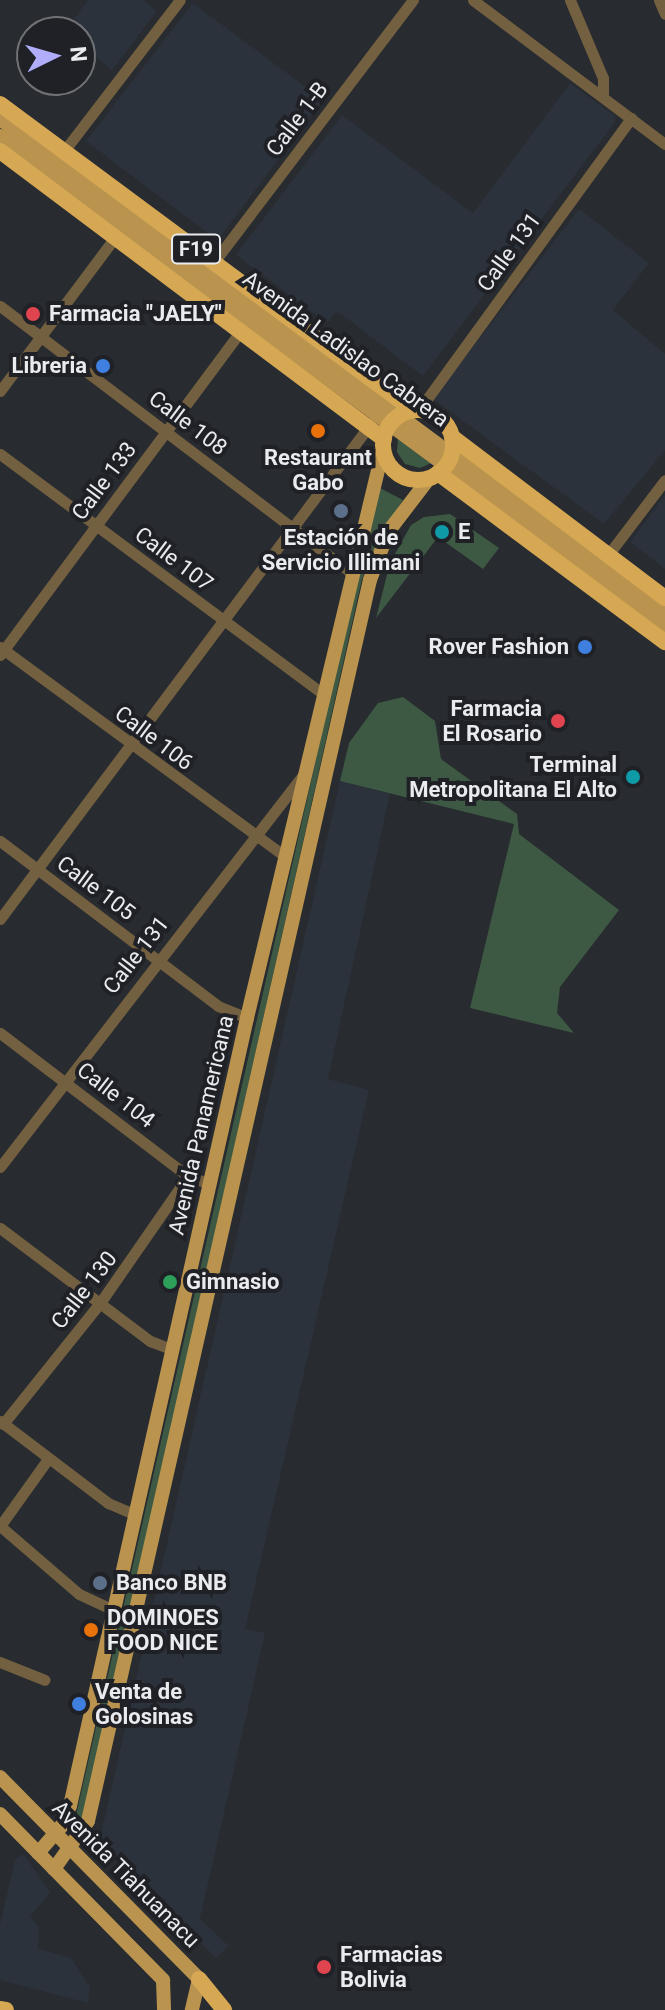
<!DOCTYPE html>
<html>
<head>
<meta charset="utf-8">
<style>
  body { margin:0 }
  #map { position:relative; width:665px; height:2010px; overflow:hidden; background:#282b2f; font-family:Roboto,sans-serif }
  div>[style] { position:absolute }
  .built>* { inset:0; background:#2c323c }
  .green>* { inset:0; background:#3d5943 }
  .minor>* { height:11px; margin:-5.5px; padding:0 5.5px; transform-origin:5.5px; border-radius:5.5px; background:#736040 }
  .major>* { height:14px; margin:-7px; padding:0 7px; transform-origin:7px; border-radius:7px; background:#ba944f }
  .highway>* { height:16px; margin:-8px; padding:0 8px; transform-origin:8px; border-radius:8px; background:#d6a854 }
  .highway>.ring { margin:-8px; padding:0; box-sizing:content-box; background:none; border:16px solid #d6a854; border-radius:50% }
  .dots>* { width:22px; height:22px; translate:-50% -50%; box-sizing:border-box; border:4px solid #1f2126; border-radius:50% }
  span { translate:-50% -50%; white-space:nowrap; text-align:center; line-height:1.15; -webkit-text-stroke:8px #1f2126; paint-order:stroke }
  .shield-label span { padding:2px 6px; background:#1f2126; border:2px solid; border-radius:6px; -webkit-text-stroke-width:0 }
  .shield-label { font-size:20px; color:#e9ebee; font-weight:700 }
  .street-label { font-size:22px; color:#e9ebee }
  .poi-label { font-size:22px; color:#e9ebee; font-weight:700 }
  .left { translate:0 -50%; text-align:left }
  .right { translate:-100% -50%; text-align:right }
  .north { position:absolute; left:16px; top:16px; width:80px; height:80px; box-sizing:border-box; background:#1f2126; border:2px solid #707276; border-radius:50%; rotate:85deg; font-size:22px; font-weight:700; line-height:32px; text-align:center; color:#e9ebee }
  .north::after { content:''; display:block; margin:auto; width:28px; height:36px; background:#b0aefa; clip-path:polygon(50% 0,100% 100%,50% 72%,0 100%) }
</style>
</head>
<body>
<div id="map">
  <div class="built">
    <div style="clip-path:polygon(88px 0,142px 0,157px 11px,112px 70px,80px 44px,80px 32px,64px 32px)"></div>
    <div style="clip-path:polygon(193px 3px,323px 100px,221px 236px,213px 237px,86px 141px)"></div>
    <div style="clip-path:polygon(570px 83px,615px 116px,615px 122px,423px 376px,337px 311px,327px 323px,236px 255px,342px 115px,473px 213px)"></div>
    <div style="clip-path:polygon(579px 209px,649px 263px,613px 310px,665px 354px,665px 450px,604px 524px,433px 399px)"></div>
    <div style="clip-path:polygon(665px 495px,665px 569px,630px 542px)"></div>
    <div style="clip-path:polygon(340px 781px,390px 794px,328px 1079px,369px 1090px,245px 1629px,265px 1633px,200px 1919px,229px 1946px,216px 1958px,99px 1843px)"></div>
    <div style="clip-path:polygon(23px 1854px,50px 1892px,30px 1917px,39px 1927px,38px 1949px,71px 1958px,90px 1987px,88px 2003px,0 1980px,0 1924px,15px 1860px)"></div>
  </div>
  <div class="green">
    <div style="clip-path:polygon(398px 436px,434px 462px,420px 468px,405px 464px,397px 452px)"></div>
    <div style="clip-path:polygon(378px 487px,403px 500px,379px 537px,362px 579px,82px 1825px,74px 1824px)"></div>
    <div style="clip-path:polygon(450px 514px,499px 548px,483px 569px,438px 537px,376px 618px,390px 563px,411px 525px,424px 517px)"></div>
    <div style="clip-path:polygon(403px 697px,435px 721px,441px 759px,517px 814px,519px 834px,619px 910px,560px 987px,557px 1013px,574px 1033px,470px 1008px,514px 824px,340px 781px,349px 743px,378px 703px)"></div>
  </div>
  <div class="minor">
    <div style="left:473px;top:0;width:240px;rotate:36.9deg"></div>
    <div style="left:570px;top:0;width:85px;rotate:67.1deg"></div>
    <div style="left:603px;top:78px;width:18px;rotate:90deg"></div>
    <div style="left:659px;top:0;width:15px;rotate:67deg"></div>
    <div style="left:64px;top:151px;width:190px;rotate:-52.5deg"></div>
    <div style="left:214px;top:262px;width:329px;rotate:-52.8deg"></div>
    <div style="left:0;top:306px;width:440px;rotate:37.2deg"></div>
    <div style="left:0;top:391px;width:192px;rotate:-53.2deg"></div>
    <div style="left:419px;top:410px;width:361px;rotate:-54deg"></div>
    <div style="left:0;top:454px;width:404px;rotate:36.6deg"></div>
    <div style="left:608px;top:555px;width:94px;rotate:-52.8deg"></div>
    <div style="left:0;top:647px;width:355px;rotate:36.3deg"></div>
    <div style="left:0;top:655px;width:404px;rotate:-53.4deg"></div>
    <div style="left:0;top:841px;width:273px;rotate:37.1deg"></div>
    <div style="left:218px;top:1006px;width:31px;rotate:22deg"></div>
    <div style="left:0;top:919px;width:619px;rotate:-53.2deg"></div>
    <div style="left:0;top:1033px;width:236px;rotate:37.3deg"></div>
    <div style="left:188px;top:1176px;width:23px;rotate:20deg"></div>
    <div style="left:0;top:1167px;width:495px;rotate:-52.3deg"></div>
    <div style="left:0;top:1228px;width:188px;rotate:37deg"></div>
    <div style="left:150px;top:1341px;width:25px;rotate:21deg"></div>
    <div style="left:0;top:1421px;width:136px;rotate:37.2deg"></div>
    <div style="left:108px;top:1503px;width:30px;rotate:23deg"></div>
    <div style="left:3px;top:1424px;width:155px;rotate:-51.3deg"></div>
    <div style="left:100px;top:1303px;width:155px;rotate:-55.3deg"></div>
    <div style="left:0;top:1526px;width:104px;rotate:40.7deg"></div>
    <div style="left:79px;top:1594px;width:38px;rotate:25deg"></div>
    <div style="left:0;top:1526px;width:82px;rotate:-54.4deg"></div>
    <div style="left:0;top:1662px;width:48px;rotate:21.8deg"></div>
  </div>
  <div class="major">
    <div style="left:0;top:119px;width:828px;rotate:36.61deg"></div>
    <div style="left:0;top:136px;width:827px;rotate:36.5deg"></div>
    <div style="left:0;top:1777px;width:284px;rotate:45.4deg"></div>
    <div style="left:199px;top:1979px;width:32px;rotate:103deg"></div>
    <div style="left:0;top:1814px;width:233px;rotate:45.5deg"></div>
    <div style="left:163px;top:1980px;width:30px;rotate:88deg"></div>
    <div style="left:38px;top:1853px;width:35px;rotate:-49deg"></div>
    <div style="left:61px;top:1827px;width:23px;rotate:-67deg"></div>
    <div style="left:70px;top:1806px;width:808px;rotate:-77.34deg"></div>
    <div style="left:247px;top:1018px;width:589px;rotate:-76.55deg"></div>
    <div style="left:54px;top:1869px;width:59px;rotate:-54.7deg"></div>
    <div style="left:88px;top:1821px;width:1273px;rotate:-77.2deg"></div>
    <div style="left:370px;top:580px;width:51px;rotate:-69.4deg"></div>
    <div style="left:388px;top:532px;width:69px;rotate:-52.6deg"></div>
  </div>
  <div class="highway">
    <div style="left:0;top:104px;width:514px;rotate:36.54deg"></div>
    <div style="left:0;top:151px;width:480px;rotate:36.9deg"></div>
    <div class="ring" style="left:383px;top:410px;width:54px;height:54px"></div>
    <div style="left:452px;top:437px;width:267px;rotate:37.1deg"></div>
    <div style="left:438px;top:473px;width:283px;rotate:36.7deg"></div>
    <div style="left:199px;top:1979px;width:40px;rotate:51deg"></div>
    <div style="left:0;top:2009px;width:6px;rotate:9deg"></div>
  </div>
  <div class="dots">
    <div style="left:33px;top:314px;background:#e0444e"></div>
    <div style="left:103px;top:366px;background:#3f7fe0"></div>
    <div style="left:318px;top:431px;background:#e8710a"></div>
    <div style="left:341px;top:511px;background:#5c6f8a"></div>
    <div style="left:442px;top:532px;background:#0f9aa8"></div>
    <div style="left:585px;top:647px;background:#3f7fe0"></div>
    <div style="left:558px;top:721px;background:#e0444e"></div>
    <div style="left:633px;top:777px;background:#0f9aa8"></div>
    <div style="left:170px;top:1282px;background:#2e9e5b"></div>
    <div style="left:100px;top:1583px;background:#5c6f8a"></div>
    <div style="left:91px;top:1630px;background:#e8710a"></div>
    <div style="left:79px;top:1704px;background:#3f7fe0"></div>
    <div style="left:324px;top:1967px;background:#e0444e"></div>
  </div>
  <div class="shield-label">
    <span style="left:196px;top:249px">F19</span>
  </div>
  <div class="street-label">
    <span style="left:297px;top:119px;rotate:-53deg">Calle 1-B</span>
    <span style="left:509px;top:252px;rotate:-54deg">Calle 131</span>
    <span style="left:346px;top:349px;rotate:36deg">Avenida Ladislao Cabrera</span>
    <span style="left:188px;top:423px;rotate:37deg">Calle 108</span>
    <span style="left:104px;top:481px;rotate:-53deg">Calle 133</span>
    <span style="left:174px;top:559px;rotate:37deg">Calle 107</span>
    <span style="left:154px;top:738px;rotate:37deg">Calle 106</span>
    <span style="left:96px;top:888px;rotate:37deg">Calle 105</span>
    <span style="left:136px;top:955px;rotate:-52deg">Calle 131</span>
    <span style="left:116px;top:1095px;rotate:38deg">Calle 104</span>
    <span style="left:201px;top:1125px;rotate:-77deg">Avenida Panamericana</span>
    <span style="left:84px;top:1290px;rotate:-52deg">Calle 130</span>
    <span style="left:126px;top:1874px;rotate:45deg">Avenida Tiahuanacu</span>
  </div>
  <div class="poi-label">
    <span class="left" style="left:49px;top:314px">Farmacia "JAELY"</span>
    <span class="right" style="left:87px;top:366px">Libreria</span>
    <span style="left:318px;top:470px">Restaurant<br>Gabo</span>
    <span class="left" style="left:458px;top:532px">E</span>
    <span style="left:341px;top:550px">Estación de<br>Servicio Illimani</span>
    <span class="right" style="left:569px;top:647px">Rover Fashion</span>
    <span class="right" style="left:542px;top:721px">Farmacia<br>El Rosario</span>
    <span class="right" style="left:617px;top:777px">Terminal<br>Metropolitana El Alto</span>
    <span class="left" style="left:186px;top:1282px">Gimnasio</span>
    <span class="left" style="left:116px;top:1583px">Banco BNB</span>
    <span class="left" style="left:107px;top:1630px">DOMINOES<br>FOOD NICE</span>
    <span class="left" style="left:95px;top:1704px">Venta de<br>Golosinas</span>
    <span class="left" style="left:340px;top:1967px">Farmacias<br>Bolivia</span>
  </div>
  <div class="north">N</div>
</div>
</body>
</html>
